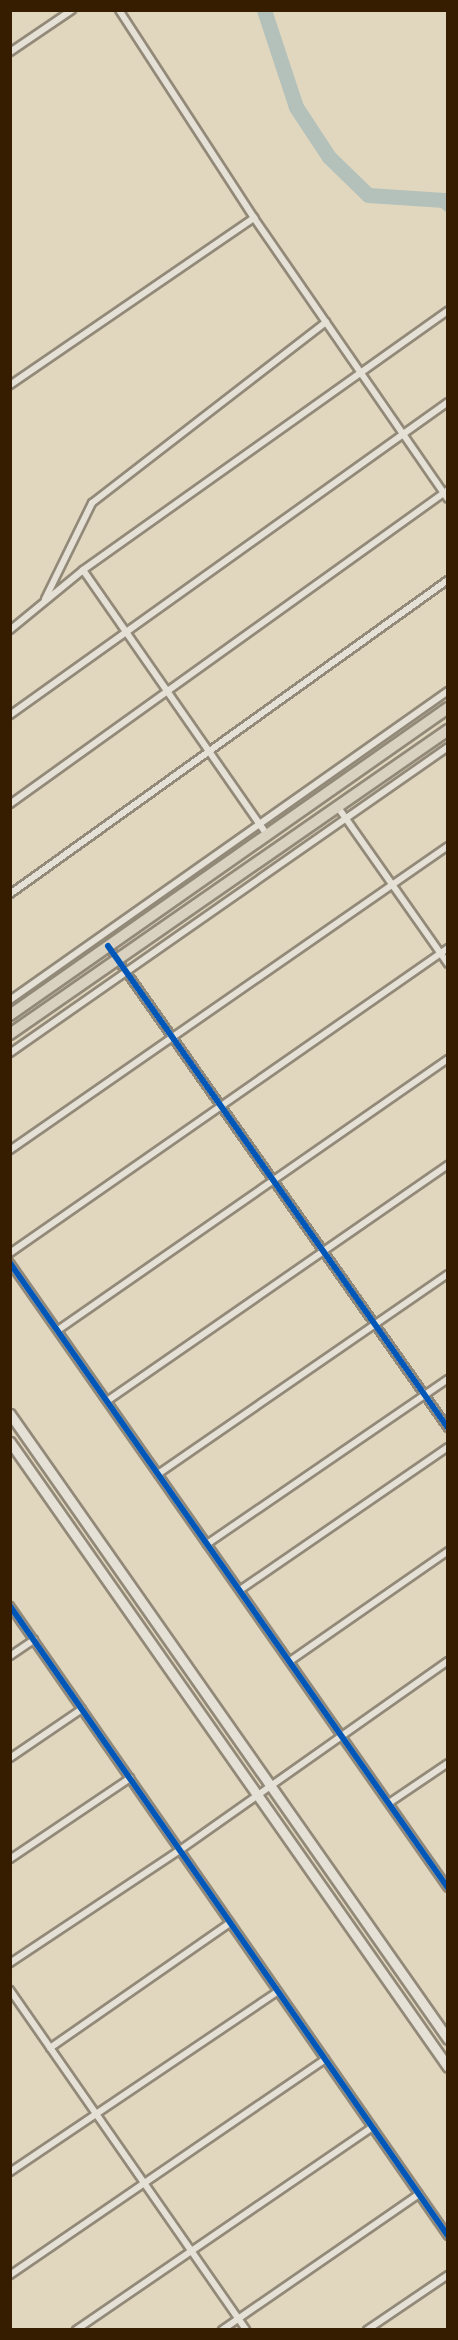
<!DOCTYPE html>
<html>
<head>
<meta charset="utf-8">
<style>
  body { margin:0 }
  #map { position:relative; width:458px; height:2340px; overflow:hidden; background:#e1d7bf; font-family:Vollkorn,serif }
  div>[style] { position:absolute }
  .river>* { height:15px; margin:-7.5px; padding:0 7.5px; transform-origin:7.5px; border-radius:7.5px; background:#b3c1ba }
  .roads { filter:drop-shadow(2px 0 #928978) drop-shadow(-2px 0 #928978) drop-shadow(0 2px #928978) drop-shadow(0 -2px #928978) }
  .minor>* { height:6px; margin:-3px; padding:0 3px; transform-origin:3px; border-radius:3px; background:#e6e1d6 }
  .secondary>* { height:9px; margin:-4.5px; padding:0 4.5px; transform-origin:4.5px; border-radius:4.5px; background:#e6e1d6 }
  .primary>* { height:10px; margin:-5px; padding:0 5px; transform-origin:5px; border-radius:5px; background:#dad2c1 }
  .cycleway>* { height:6px; margin:-3px; padding:0 3px; transform-origin:3px; border-radius:3px; background:#0057b8 }
  span { translate:-50% -50%; white-space:nowrap; text-align:center; line-height:1.15; -webkit-text-stroke:5px #f4e9cd; paint-order:stroke }
  .frame { position:absolute; inset:0; border:12px solid #361d00; pointer-events:none }
</style>
</head>
<body>
<div id="map">
  <div class="river">
    <div style="left:264px;top:10px;width:102px;rotate:71.7deg"></div>
    <div style="left:296px;top:107px;width:60px;rotate:56.6deg"></div>
    <div style="left:329px;top:157px;width:54px;rotate:44.3deg"></div>
    <div style="left:368px;top:195px;width:76px;rotate:3.8deg"></div>
    <div style="left:444px;top:200px;width:6px;rotate:45deg"></div>
  </div>
  <div class="roads">
    <div class="minor">
      <div style="left:119px;top:10px;width:248px;rotate:57deg"></div>
      <div style="left:254px;top:218px;width:341px;rotate:55.4deg"></div>
      <div style="left:10px;top:52px;width:75px;rotate:-34.1deg"></div>
      <div style="left:10px;top:385px;width:296px;rotate:-34.4deg"></div>
      <div style="left:83px;top:570px;width:323px;rotate:55.2deg"></div>
      <div style="left:45px;top:599px;width:107px;rotate:-63.9deg"></div>
      <div style="left:92px;top:503px;width:296px;rotate:-37.7deg"></div>
      <div style="left:10px;top:630px;width:94px;rotate:-39.4deg"></div>
      <div style="left:83px;top:570px;width:448px;rotate:-35.4deg"></div>
      <div style="left:10px;top:715px;width:538px;rotate:-35.55deg"></div>
      <div style="left:10px;top:804px;width:539px;rotate:-35.64deg"></div>
      <div style="left:337px;top:806px;width:193px;rotate:54.9deg"></div>
      <div style="left:10px;top:894px;width:539px;rotate:-35.64deg"></div>
      <div style="left:108px;top:946px;width:590px;rotate:54.8deg"></div>
      <div style="left:10px;top:1000px;width:536px;rotate:-35.2deg"></div>
      <div style="left:10px;top:1053px;width:534px;rotate:-34.94deg"></div>
      <div style="left:10px;top:1150px;width:533px;rotate:-34.76deg"></div>
      <div style="left:10px;top:1253px;width:534px;rotate:-34.85deg"></div>
      <div style="left:10px;top:1263px;width:763px;rotate:54.98deg"></div>
      <div style="left:58px;top:1330px;width:475px;rotate:-34.8deg"></div>
      <div style="left:107px;top:1401px;width:415px;rotate:-34.7deg"></div>
      <div style="left:158px;top:1474px;width:352px;rotate:-34.6deg"></div>
      <div style="left:207px;top:1544px;width:292px;rotate:-34.4deg"></div>
      <div style="left:240px;top:1590px;width:252px;rotate:-34.5deg"></div>
      <div style="left:10px;top:1606px;width:767px;rotate:55.19deg"></div>
      <div style="left:10px;top:1656px;width:29px;rotate:-34deg"></div>
      <div style="left:290px;top:1661px;width:193px;rotate:-34.8deg"></div>
      <div style="left:10px;top:1758px;width:87px;rotate:-34.2deg"></div>
      <div style="left:389px;top:1803px;width:71px;rotate:-34.1deg"></div>
      <div style="left:10px;top:1859px;width:145px;rotate:-34deg"></div>
      <div style="left:10px;top:1963px;width:204px;rotate:-33.6deg"></div>
      <div style="left:180px;top:1850px;width:328px;rotate:-35.2deg"></div>
      <div style="left:10px;top:1990px;width:414px;rotate:55.2deg"></div>
      <div style="left:50px;top:2048px;width:219px;rotate:-34.8deg"></div>
      <div style="left:10px;top:2172px;width:323px;rotate:-34deg"></div>
      <div style="left:10px;top:2275px;width:382px;rotate:-34.4deg"></div>
      <div style="left:76px;top:2330px;width:359px;rotate:-34.4deg"></div>
      <div style="left:222px;top:2330px;width:239px;rotate:-34.6deg"></div>
      <div style="left:367px;top:2330px;width:98px;rotate:-34.2deg"></div>
    </div>
    <div class="secondary">
      <div style="left:10px;top:1414px;width:763px;rotate:54.98deg"></div>
      <div style="left:10px;top:1442px;width:763px;rotate:54.98deg"></div>
    </div>
    <div class="primary">
      <div style="left:10px;top:1015px;width:535px;rotate:-35.03deg"></div>
      <div style="left:10px;top:1034px;width:533px;rotate:-34.76deg"></div>
    </div>
  </div>
  <div class="cycleway">
    <div style="left:108px;top:946px;width:590px;rotate:54.8deg"></div>
    <div style="left:10px;top:1263px;width:763px;rotate:54.98deg"></div>
    <div style="left:10px;top:1606px;width:767px;rotate:55.19deg"></div>
  </div>
  <div class="frame"></div>
</div>
</body>
</html>
